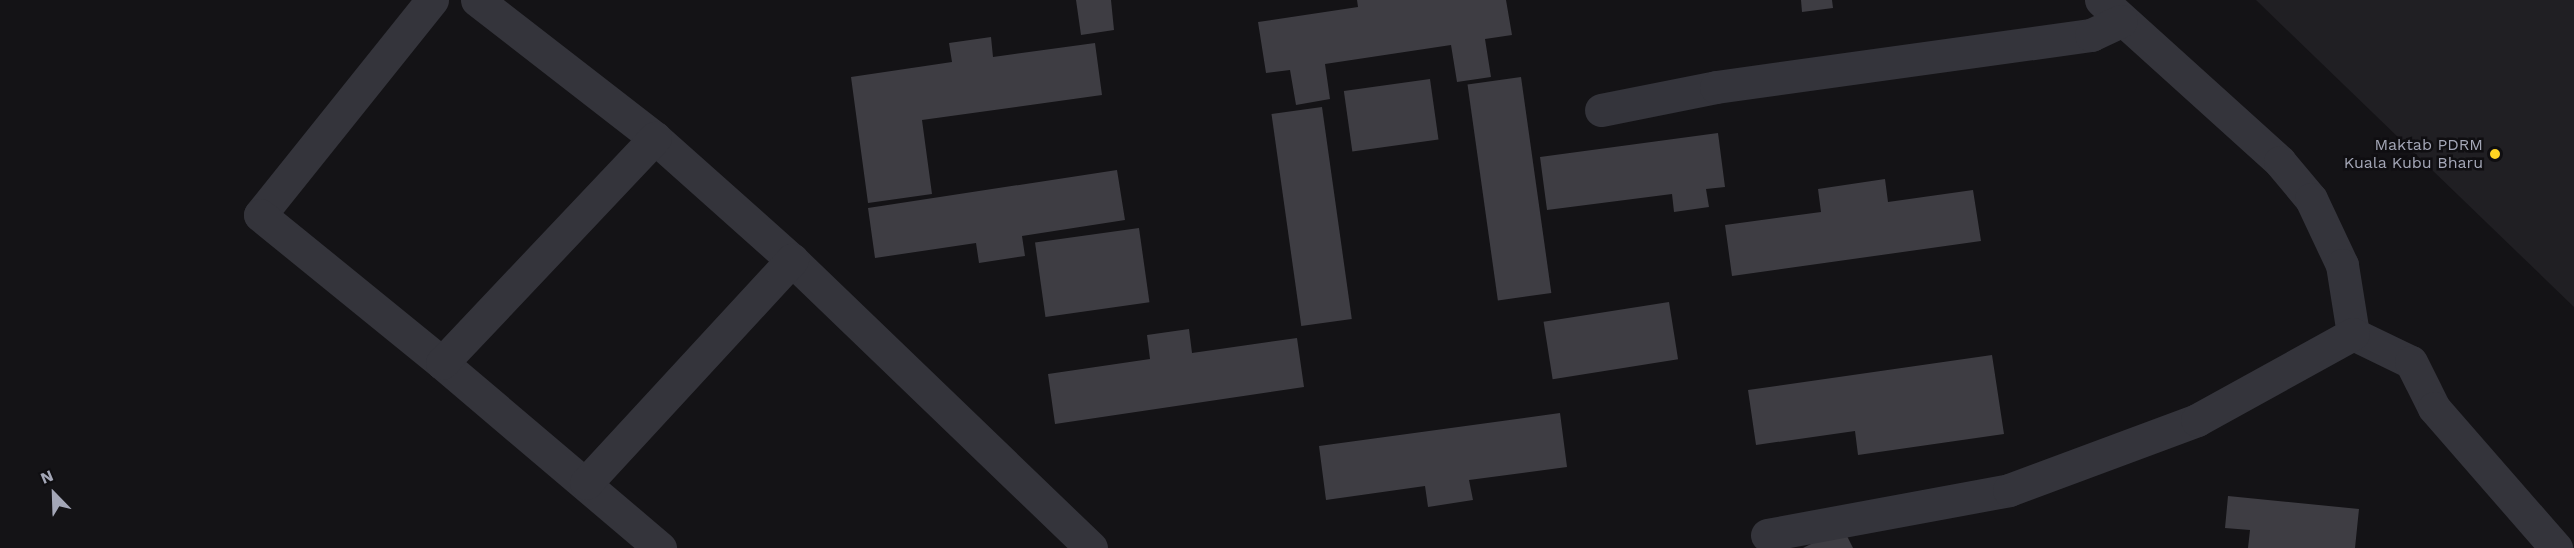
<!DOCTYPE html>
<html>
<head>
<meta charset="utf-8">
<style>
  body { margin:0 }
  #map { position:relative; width:2574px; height:548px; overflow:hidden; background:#141316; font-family:"Work Sans",sans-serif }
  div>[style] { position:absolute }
  .built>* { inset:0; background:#201f23 }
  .building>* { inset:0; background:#3e3d43; transform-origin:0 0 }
  .minor>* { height:33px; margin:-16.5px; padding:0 16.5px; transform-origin:16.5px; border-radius:16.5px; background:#34343b }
  .dots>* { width:16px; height:16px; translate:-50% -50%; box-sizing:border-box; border:3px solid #0f0e11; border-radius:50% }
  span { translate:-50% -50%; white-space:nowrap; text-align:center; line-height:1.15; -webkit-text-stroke:5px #0f0e11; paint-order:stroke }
  .poi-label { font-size:16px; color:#a4a7b7 }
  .right { translate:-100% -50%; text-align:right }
  .north { position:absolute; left:24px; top:464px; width:60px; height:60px; -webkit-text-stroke:4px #0f0e11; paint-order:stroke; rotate:337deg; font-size:16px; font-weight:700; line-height:24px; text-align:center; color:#a4a7b7 }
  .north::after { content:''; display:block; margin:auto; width:21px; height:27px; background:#a4a7b7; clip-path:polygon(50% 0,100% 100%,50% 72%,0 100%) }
</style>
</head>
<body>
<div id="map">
  <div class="built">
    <div style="clip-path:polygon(2256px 0,2574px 0,2574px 307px)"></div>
  </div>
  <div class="building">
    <div style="clip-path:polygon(1076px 0,1111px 0,1114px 30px,1081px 35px)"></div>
    <div style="clip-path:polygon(1357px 0,1506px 0,1512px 35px,1485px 39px,1491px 77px,1457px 82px,1451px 45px,1325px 64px,1330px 99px,1296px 105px,1290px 70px,1266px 73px,1258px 22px,1358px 7px)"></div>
    <div style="clip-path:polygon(1801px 0,1832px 0,1833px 8px,1802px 12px)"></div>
    <div style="clip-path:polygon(991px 37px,993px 57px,1095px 43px,1102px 95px,922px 120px,932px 194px,868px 203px,851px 77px,952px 62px,949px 43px)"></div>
    <div style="left:1521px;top:77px;width:218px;height:54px;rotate:82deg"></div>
    <div style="left:1430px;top:79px;width:61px;height:87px;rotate:82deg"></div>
    <div style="left:1322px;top:107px;width:214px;height:51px;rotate:82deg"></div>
    <div style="clip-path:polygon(1718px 133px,1725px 187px,1706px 189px,1709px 207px,1674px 212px,1672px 194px,1547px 210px,1540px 157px)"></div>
    <div style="clip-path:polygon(1117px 170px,1125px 220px,1022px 236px,1025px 256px,979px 263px,976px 243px,875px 258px,868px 208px)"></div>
    <div style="clip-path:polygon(1885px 179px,1888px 202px,1973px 190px,1981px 241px,1732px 276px,1725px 225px,1821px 212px,1818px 189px)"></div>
    <div style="left:1139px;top:228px;width:75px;height:105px;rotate:82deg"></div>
    <div style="left:1669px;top:302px;width:58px;height:127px;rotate:81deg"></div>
    <div style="clip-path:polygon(1189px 329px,1192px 353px,1297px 338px,1304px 387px,1055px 424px,1048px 374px,1150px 359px,1147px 335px)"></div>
    <div style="clip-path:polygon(1992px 355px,2004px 434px,1858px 455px,1855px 431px,1756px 445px,1748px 390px)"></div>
    <div style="clip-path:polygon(1560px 413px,1567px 467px,1469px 480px,1473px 500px,1428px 507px,1425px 486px,1326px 500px,1319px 446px)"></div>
    <div style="clip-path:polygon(2228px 496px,2359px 509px,2355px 548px,2248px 548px,2250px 530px,2225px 528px)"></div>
    <div style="clip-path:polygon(1843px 528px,1853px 548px,1803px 548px)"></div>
  </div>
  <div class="minor">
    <div style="left:432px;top:0;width:275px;rotate:128.7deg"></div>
    <div style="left:260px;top:215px;width:235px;rotate:39.1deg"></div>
    <div style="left:442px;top:363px;width:286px;rotate:40.3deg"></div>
    <div style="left:477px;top:0;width:225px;rotate:37.8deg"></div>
    <div style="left:655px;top:138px;width:183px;rotate:41.7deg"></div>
    <div style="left:792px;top:260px;width:415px;rotate:43.9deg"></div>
    <div style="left:2101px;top:0;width:241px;rotate:42.1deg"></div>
    <div style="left:2280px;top:162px;width:48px;rotate:50deg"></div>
    <div style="left:2311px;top:199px;width:73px;rotate:64.8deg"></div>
    <div style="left:2342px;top:265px;width:70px;rotate:80.9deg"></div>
    <div style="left:2353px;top:334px;width:64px;rotate:25.8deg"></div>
    <div style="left:2411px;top:362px;width:51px;rotate:63.4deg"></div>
    <div style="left:2434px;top:408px;width:186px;rotate:48.9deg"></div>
    <div style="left:1601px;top:110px;width:117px;rotate:-11.3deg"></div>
    <div style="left:1716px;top:87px;width:379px;rotate:-7.9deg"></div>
    <div style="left:2091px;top:35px;width:33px;rotate:-25deg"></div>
    <div style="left:442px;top:363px;width:310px;rotate:-46.6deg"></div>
    <div style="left:586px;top:483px;width:304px;rotate:-47.3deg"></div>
    <div style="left:1767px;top:535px;width:246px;rotate:-10.5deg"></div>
    <div style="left:2009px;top:490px;width:201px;rotate:-20.4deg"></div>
    <div style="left:2197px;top:420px;width:178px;rotate:-28.9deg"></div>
  </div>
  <div class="dots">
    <div style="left:2495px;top:154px;background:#ffd422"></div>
  </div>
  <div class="poi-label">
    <span class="right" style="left:2483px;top:154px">Maktab PDRM<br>Kuala Kubu Bharu</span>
  </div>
  <div class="north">N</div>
</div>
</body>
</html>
